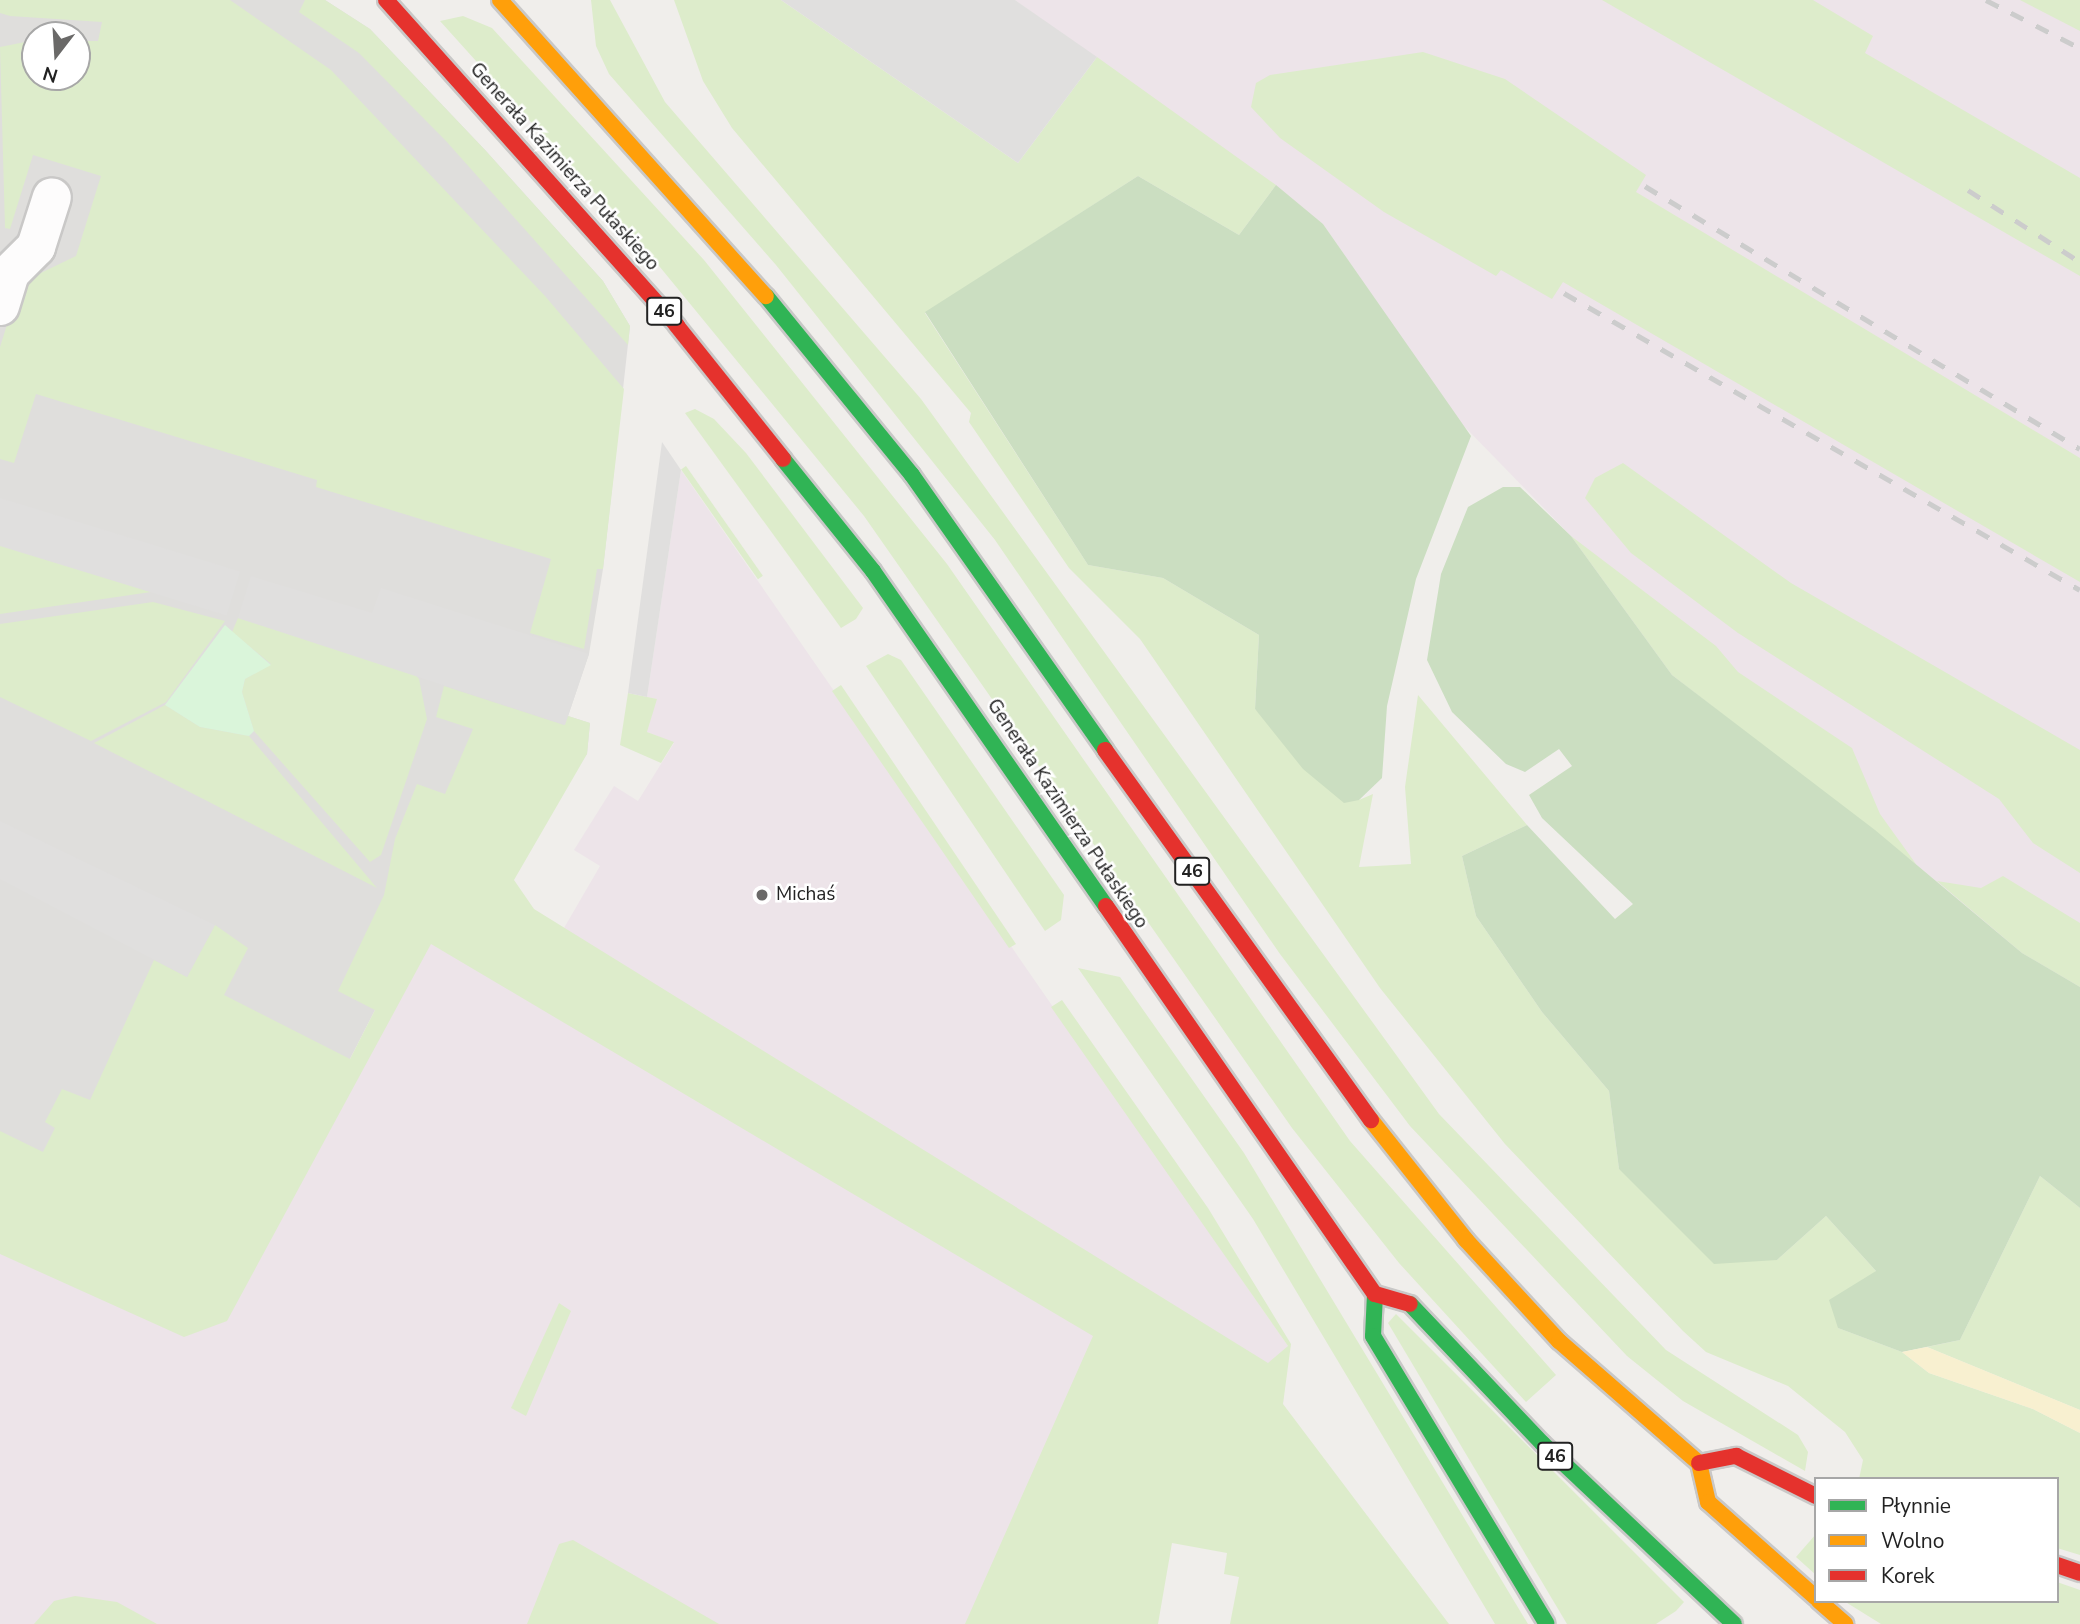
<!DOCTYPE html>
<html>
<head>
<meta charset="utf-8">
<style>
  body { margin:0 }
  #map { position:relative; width:2080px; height:1624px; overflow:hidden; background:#f0eeeb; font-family:"Nunito Sans",sans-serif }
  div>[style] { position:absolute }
  .residential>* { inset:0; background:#dfdedc }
  .industrial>* { inset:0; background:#ede4e9 }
  .grass>* { inset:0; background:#ddeccb; transform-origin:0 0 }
  .forest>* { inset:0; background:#cbdec1 }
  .sand>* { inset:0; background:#f8f0d0 }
  .park>* { inset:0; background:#daf5da }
  .parking>* { inset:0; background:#e0dfde; transform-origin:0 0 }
  .roads { filter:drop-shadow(2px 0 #c9c8c7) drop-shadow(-2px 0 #c9c8c7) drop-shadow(0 2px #c9c8c7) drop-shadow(0 -2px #c9c8c7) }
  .street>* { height:38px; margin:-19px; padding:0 19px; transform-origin:19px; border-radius:19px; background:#fdfcfc }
  .fast>* { height:16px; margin:-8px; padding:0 8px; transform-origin:8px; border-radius:8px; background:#30b455 }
  .slow>* { height:16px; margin:-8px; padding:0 8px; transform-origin:8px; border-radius:8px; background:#ff9f0a }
  .jam>* { height:16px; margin:-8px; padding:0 8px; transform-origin:8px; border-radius:8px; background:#e5322d }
  .rail>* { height:5px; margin-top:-2.5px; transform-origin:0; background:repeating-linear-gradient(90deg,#ccc 0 14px,transparent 0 28px) }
  .dots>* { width:19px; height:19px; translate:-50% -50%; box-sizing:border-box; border:4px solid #fff; border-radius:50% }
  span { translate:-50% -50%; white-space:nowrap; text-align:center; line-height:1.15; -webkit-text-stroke:5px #fff; paint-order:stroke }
  .shield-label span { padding:2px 5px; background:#fff; border:2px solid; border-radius:5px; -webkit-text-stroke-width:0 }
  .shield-label { font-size:18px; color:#222; font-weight:700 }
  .street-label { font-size:19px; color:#222 }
  .poi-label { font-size:19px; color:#222 }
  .left { translate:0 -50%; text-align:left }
  .legend { position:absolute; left:1814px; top:1477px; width:245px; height:126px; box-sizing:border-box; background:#fff; border:2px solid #a7a7a7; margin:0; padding:9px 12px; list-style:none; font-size:21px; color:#222 }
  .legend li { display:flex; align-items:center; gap:14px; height:35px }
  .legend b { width:35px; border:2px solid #a7a7a7 }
  .north { position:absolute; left:21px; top:21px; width:70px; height:70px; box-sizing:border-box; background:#fff; border:2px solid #a7a7a7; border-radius:50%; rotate:197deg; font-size:19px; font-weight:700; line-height:28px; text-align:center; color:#222 }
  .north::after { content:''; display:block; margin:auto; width:24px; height:32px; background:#6a6968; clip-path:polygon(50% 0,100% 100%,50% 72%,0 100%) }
</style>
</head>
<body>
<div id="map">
  <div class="residential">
    <div style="clip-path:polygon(evenodd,0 0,325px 0,370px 29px,486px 151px,603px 281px,630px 326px,603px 569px,589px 654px,568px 716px,590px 723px,587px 754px,375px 1010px,350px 1059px,82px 1275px,0 1246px,0 0,35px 35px,77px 35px,77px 77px,35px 77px,35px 35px)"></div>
  </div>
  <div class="industrial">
    <div style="clip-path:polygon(1015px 0,2080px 0,2080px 987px,2022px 953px,1875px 830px,1672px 675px,1571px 536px,1460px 422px,1323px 224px)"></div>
    <div style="clip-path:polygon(681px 470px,1288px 1346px,1283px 1404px,1059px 1463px,988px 1624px,0 1624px,0 1246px,82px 1275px,350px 1059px,435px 901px,564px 928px,600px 866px,574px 850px,614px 786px,638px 801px,674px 743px,647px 732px,656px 699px,647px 697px)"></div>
  </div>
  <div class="grass">
    <div style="clip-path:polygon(0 0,230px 0,331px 70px,545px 296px,624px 389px,603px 569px,597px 569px,584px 649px,530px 633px,551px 559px,316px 487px,317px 480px,36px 394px,14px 463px,0 459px,0 347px,20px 283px,76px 256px,101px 176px,33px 155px,10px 229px,5px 228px,0 47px,35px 40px,35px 77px,77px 77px,77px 41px,98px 41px,102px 22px,10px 16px,0 13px)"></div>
    <div style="clip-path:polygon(305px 0,325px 0,370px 29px,486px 151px,603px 281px,630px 326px,628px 345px,446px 141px,359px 53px,299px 12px)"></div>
    <div style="clip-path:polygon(591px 0,610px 0,665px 102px,921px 399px,1439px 1114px,1666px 1350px,1798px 1435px,1808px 1452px,1805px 1471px,1683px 1401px,1627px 1356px,1410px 1126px,1280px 954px,995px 540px,776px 265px,609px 74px,596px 46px)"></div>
    <div style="clip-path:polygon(674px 0,781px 0,1018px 163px,1097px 57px,1276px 185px,1239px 235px,1138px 176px,925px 313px,1088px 565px,1163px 578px,1259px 635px,1255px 709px,1359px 800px,1373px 794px,1359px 867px,1411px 864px,1405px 787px,1418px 695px,1527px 825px,1462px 856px,1476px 916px,1542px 1012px,1609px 1091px,1619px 1169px,1777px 1260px,1826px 1216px,1876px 1271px,1838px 1328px,1902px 1352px,1929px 1373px,2033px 1409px,2080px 1433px,2080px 1555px,2057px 1548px,2057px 1479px,1859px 1479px,1863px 1460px,1845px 1432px,1788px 1386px,1706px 1352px,1683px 1331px,1505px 1144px,1380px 988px,1140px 639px,1069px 568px,969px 422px,971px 413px,732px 128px,703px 81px)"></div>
    <div style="clip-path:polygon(1602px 0,1813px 0,1873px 36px,1865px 53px,2080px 178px,2080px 276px)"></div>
    <div style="clip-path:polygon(2020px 0,2080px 0,2080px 31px)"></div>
    <div style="clip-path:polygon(463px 16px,492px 28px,704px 260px,947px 564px,1350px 1141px,1556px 1375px,1526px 1402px,1399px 1263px,1292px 1128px,864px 516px,646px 250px,440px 21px)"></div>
    <div style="clip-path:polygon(1423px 52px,1505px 79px,1646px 175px,1636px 192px,2080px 458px,2080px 582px,1563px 282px,1552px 299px,1501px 270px,1496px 276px,1384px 212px,1280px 138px,1251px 107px,1256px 83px,1270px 75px)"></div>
    <div style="clip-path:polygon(695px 409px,714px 419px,746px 453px,863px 608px,856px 619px,841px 628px,685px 413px)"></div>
    <div style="clip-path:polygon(1623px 463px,1791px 583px,2080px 750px,2080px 873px,2033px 843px,1999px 799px,1738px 633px,1631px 553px,1585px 498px,1595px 478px)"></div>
    <div style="left:686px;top:466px;width:134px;height:6px;rotate:55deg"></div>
    <div style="clip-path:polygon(1571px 536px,1716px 646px,1738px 672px,1852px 748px,1880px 814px,1916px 864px,1672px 675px)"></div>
    <div style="clip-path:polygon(0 544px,151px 592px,0 614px)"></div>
    <div style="clip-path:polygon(153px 602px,225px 621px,166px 702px,91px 741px,0 697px,0 624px)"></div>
    <div style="clip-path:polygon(238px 618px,413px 672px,419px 679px,427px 719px,381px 855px,370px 862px,254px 731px,242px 692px,245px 679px,271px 664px,232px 632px)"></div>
    <div style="clip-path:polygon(888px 654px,901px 660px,1064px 895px,1061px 920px,1045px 931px,866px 666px)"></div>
    <div style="clip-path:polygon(841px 685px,1016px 944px,1009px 948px,832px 691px)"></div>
    <div style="clip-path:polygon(444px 686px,564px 725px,568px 716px,590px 723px,587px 754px,514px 880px,534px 909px,1268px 1363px,1288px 1346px,1051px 1007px,1062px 1000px,1208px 1208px,1291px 1344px,1283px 1404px,1449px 1624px,1230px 1624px,1239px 1577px,1224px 1574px,1227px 1553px,1172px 1543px,1158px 1624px,965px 1624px,1093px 1336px,431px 944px,227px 1321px,184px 1337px,0 1254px,0 1131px,43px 1152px,55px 1128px,45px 1122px,62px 1089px,90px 1100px,154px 960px,187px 977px,215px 925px,248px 948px,224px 995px,350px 1059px,375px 1010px,338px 991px,384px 895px,395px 839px,417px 784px,445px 794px,473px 729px,436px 717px)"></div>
    <div style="clip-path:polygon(628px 693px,657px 699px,647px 732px,674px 742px,661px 763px,620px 745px)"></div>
    <div style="clip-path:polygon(165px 705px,200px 727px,249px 736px,377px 888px,94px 743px)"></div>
    <div style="clip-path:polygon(2003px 876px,2080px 923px,2080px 987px,2022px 953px,1937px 881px,1981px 888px)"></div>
    <div style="clip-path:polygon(1078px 968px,1120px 977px,1244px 1153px,1528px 1624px,1495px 1624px,1253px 1219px)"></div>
    <div style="clip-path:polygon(2040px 1176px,2080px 1208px,2080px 1410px,1927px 1347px,1960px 1340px)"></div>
    <div style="clip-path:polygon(559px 1303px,571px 1311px,526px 1416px,511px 1408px)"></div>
    <div style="clip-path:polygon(1396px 1314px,1684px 1602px,1676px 1611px,1656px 1624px,1567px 1624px,1388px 1323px)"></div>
    <div style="clip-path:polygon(1816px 1534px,1816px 1575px,1796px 1557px)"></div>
    <div style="clip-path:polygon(573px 1540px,719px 1624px,527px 1624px,559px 1544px)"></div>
    <div style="clip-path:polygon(2057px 1582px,2080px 1590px,2080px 1624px,1881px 1624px,1844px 1601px,2057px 1601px)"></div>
    <div style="clip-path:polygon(75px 1596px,117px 1602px,157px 1624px,34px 1624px,54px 1601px)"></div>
  </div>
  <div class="forest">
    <div style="clip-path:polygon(1138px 176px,1239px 235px,1276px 185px,1323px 224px,1471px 436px,1416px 579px,1387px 706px,1382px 778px,1359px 800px,1344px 803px,1303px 769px,1255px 709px,1259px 635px,1163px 578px,1088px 565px,925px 312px)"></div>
    <div style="clip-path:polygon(1503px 487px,1520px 487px,1571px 536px,1672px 675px,1875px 830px,2022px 953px,2080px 987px,2080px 1208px,2040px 1176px,1960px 1340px,1902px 1352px,1838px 1328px,1829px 1300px,1876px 1271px,1826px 1216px,1777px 1260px,1714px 1264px,1619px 1169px,1609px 1091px,1542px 1012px,1476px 916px,1462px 856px,1527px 825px,1615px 919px,1633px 904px,1542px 818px,1529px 795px,1572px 766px,1559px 749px,1525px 772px,1506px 764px,1452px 712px,1427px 660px,1441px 574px,1468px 507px)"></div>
  </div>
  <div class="sand">
    <div style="clip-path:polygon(1927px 1347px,2080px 1410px,2080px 1433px,2033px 1409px,1929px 1373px,1902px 1352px)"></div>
  </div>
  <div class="park">
    <div style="clip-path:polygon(225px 625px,271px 665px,245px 679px,242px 692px,254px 731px,249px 736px,200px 727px,165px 705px)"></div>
  </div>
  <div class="parking">
    <div style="clip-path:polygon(781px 0,1015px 0,1097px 57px,1018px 163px)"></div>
    <div style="clip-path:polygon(662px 442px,681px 470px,647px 697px,628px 693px)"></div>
    <div style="left:0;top:498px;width:251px;height:46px;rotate:17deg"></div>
    <div style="clip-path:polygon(251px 576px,372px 613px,381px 588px,589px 654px,565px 725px,238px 618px)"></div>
    <div style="clip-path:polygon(0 821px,215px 925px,187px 977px,0 879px)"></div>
  </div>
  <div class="roads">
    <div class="street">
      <div style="left:0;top:306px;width:34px;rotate:-73deg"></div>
      <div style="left:10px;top:273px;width:37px;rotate:-45deg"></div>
      <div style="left:36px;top:247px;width:52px;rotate:-72.3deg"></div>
    </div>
    <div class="fast">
      <div style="left:766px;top:296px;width:231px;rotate:50.8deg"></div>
      <div style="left:912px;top:475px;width:336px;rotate:54.9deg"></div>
      <div style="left:783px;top:459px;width:144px;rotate:51.2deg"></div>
      <div style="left:873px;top:571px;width:408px;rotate:55.2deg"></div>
      <div style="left:1375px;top:1294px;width:42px;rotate:92.7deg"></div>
      <div style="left:1373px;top:1336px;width:336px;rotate:58.9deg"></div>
      <div style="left:1410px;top:1304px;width:193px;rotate:46.5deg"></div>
      <div style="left:1543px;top:1444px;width:262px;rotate:43.3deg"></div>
    </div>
    <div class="slow">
      <div style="left:500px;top:0;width:398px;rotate:48.1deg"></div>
      <div style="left:1371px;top:1120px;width:153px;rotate:51.6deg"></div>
      <div style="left:1466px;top:1240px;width:137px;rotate:47.4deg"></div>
      <div style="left:1559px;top:1341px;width:186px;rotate:41.1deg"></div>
      <div style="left:1699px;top:1463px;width:40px;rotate:77deg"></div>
      <div style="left:1708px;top:1502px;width:144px;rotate:41.6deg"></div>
      <div style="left:1819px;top:1601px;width:35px;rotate:41deg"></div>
    </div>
    <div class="jam">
      <div style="left:386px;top:0;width:437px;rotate:48.2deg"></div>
      <div style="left:677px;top:326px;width:170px;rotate:51.4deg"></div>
      <div style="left:1105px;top:750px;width:456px;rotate:54.3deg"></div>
      <div style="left:1106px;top:906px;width:472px;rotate:55.3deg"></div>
      <div style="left:1375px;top:1294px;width:36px;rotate:16deg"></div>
      <div style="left:1699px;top:1463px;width:38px;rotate:-11deg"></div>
      <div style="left:1736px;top:1456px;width:89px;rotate:26.6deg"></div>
      <div style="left:2057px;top:1565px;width:24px;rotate:19deg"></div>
    </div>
  </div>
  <div class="rail">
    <div style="left:1986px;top:0;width:106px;rotate:27.1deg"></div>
    <div style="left:1645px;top:186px;width:508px;rotate:31.16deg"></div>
    <div style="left:1968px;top:190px;width:133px;rotate:32.7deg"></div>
    <div style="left:1564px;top:293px;width:595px;rotate:29.92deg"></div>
  </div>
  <div class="dots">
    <div style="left:762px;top:895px;background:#6a6968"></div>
  </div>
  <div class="shield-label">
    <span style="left:664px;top:311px">46</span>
    <span style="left:1192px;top:871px">46</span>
    <span style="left:1555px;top:1456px">46</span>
  </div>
  <div class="street-label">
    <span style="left:564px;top:167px;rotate:48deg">Generała Kazimierza Pułaskiego</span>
    <span style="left:1067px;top:814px;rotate:56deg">Generała Kazimierza Pułaskiego</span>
  </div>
  <div class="poi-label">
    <span class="left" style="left:776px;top:895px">Michaś</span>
  </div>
  <ul class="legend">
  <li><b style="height:9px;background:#30b455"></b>Płynnie</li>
  <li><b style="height:9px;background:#ff9f0a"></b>Wolno</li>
  <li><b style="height:9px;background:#e5322d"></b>Korek</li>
  </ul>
  <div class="north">N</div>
</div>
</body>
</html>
